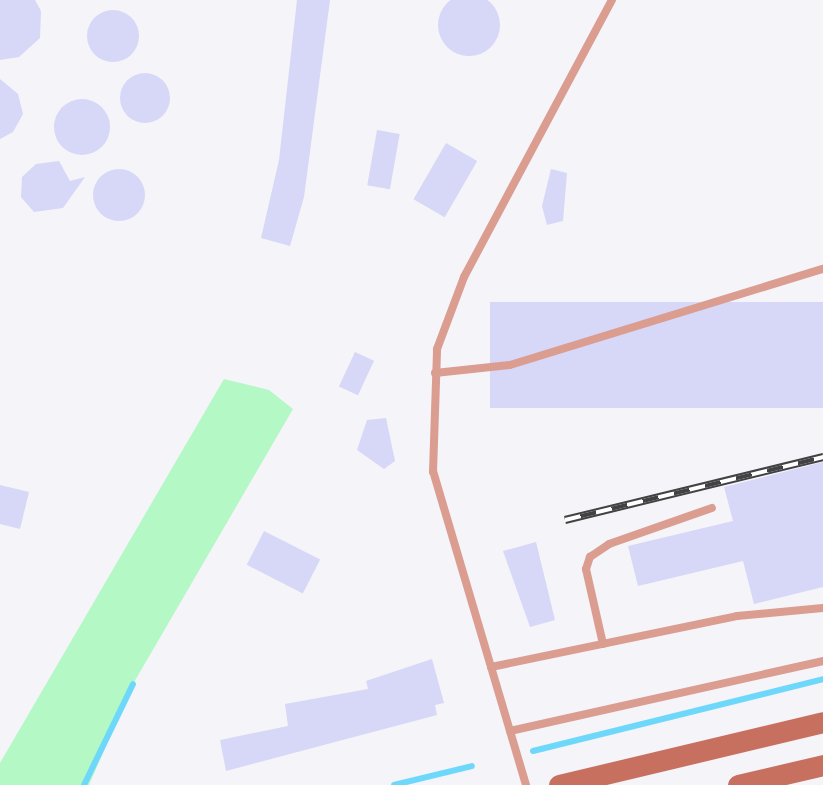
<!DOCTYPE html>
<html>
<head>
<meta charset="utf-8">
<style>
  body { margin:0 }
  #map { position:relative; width:823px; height:785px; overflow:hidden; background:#f4f4f9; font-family:"Noto Serif",serif }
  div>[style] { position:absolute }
  .green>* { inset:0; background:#b4f8c6 }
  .stream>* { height:6px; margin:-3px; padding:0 3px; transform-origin:3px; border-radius:3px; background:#6ed8fb }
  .building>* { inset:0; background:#d7d7f7; transform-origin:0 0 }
  .round { border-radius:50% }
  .service>* { height:8px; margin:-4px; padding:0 4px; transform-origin:4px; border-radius:4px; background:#da9d90 }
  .secondary>* { height:21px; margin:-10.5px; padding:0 10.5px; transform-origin:10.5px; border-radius:10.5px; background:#c8705f }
  .rail>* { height:8px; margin-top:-4px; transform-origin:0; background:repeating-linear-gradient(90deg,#fff 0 16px,#424245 0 32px); box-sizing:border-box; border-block:2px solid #424245 }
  span { translate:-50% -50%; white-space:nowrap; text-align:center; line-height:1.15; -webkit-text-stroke:5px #fff; paint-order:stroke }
</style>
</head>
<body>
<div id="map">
  <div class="green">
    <div style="clip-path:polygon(224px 379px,269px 390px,293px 409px,133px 684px,89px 785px,0 785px,0 763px)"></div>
  </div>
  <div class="stream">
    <div style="left:533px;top:751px;width:299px;rotate:-13.9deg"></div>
    <div style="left:84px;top:785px;width:112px;rotate:-64.1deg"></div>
    <div style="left:394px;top:785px;width:80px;rotate:-13.7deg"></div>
  </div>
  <div class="building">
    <div class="round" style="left:438px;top:-6px;width:62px;height:62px"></div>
    <div style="clip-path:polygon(0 0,35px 0,41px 11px,40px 38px,19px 57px,0 60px)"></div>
    <div style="clip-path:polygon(297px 0,330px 0,304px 197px,290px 246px,261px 238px,279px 160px)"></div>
    <div class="round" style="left:87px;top:10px;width:52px;height:52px"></div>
    <div class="round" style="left:120px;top:73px;width:50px;height:50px"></div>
    <div style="clip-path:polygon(0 79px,18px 94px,23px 114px,13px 132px,0 139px)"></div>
    <div class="round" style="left:54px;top:99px;width:56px;height:56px"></div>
    <div style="left:377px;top:130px;width:23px;height:56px;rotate:10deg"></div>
    <div style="left:446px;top:143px;width:36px;height:65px;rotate:30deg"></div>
    <div style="clip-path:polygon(59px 161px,70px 181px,85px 177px,63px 208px,34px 212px,21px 197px,22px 177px,36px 164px)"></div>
    <div style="clip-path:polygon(551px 169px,567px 173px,563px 221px,547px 225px,542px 206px)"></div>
    <div class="round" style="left:93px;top:169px;width:52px;height:52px"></div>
    <div style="left:823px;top:302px;width:106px;height:333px;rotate:90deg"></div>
    <div style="left:585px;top:311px;width:16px;height:31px;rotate:76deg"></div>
    <div style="left:355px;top:352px;width:21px;height:38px;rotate:25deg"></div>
    <div style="clip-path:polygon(386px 418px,395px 461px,384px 469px,357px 450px,367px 420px)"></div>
    <div style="clip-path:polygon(823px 462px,823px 587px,754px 604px,743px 561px,638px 586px,628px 546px,733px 521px,724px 487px)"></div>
    <div style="clip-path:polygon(0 485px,29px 492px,20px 529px,0 524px)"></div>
    <div style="left:264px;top:531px;width:63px;height:38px;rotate:27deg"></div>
    <div style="clip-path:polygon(536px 542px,555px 620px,530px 627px,503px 551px)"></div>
    <div style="clip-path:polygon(432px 659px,444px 703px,435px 705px,437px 715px,226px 771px,220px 740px,288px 726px,285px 704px,368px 689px,366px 681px)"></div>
  </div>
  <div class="service">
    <div style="left:435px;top:373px;width:75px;rotate:-6.1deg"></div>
    <div style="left:510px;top:365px;width:327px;rotate:-17.1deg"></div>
    <div style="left:603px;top:644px;width:77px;rotate:-102.8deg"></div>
    <div style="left:586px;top:569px;width:13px;rotate:-72deg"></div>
    <div style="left:590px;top:557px;width:23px;rotate:-34deg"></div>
    <div style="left:609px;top:544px;width:109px;rotate:-19.3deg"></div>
    <div style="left:491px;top:667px;width:251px;rotate:-11.7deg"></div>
    <div style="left:737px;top:616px;width:86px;rotate:-5.3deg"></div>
    <div style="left:510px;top:731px;width:321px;rotate:-12.6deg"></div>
    <div style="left:526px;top:785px;width:327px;rotate:-106.5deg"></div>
    <div style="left:433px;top:472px;width:123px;rotate:-88.1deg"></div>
    <div style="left:437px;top:349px;width:77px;rotate:-69.4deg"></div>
    <div style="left:464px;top:277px;width:314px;rotate:-61.9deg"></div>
  </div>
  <div class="secondary">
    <div style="left:559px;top:785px;width:271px;rotate:-13.4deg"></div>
    <div style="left:738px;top:785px;width:87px;rotate:-13.2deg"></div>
  </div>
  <div class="rail">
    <div style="left:565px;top:520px;width:266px;rotate:-13.7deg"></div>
  </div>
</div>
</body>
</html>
